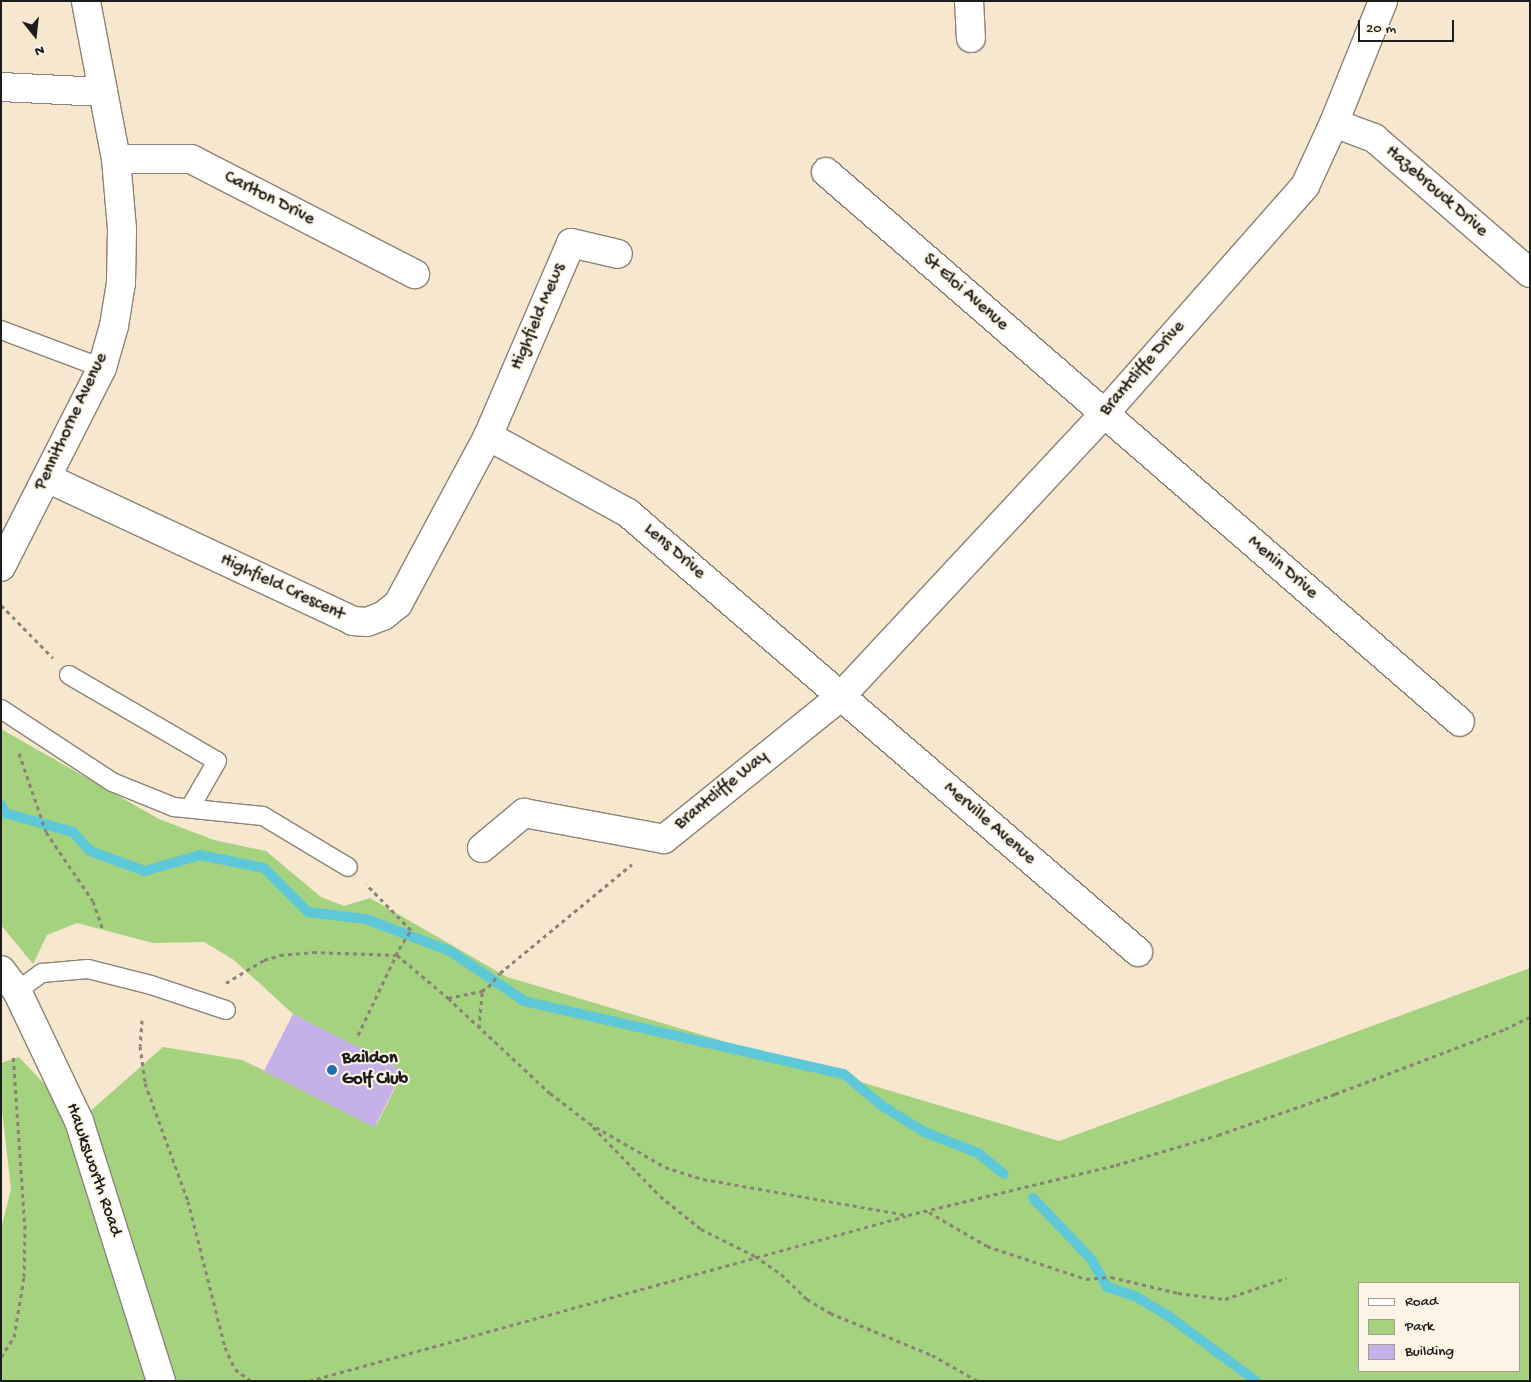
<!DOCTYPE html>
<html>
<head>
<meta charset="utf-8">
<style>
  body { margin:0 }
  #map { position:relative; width:1531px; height:1382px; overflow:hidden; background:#f7e7ce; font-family:"Gochi Hand",sans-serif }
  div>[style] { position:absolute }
  .green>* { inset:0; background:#a4d27f }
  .stream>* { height:10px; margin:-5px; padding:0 5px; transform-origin:5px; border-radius:5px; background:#5ec8d9 }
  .building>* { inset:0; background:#c6b0e8; transform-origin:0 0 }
  .path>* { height:3px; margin-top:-1.5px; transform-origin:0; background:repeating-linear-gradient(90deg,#8a8275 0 4px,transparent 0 8px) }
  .roads { filter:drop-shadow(1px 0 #8a8275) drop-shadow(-1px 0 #8a8275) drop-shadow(0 1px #8a8275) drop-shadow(0 -1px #8a8275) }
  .lane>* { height:18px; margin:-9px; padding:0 9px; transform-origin:9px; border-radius:9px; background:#fff }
  .street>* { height:28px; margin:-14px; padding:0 14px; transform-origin:14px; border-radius:14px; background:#fff }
  .secondary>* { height:28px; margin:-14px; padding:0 14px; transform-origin:14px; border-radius:14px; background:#fff }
  .dots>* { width:14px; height:14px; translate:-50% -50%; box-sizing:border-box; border:2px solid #fcf5e5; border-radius:50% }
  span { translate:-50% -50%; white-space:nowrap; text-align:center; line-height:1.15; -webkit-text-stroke:4px #fcf5e5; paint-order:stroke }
  .street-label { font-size:18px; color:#1c1c1c }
  .poi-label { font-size:18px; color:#1c1c1c; font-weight:700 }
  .left { translate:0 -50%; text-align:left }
  .frame { position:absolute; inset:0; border:2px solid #1c1c1c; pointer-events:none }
  .legend { position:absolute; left:1358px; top:1282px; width:162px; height:90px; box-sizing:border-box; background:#fcf5e5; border:1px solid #a29e95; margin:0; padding:6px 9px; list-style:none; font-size:15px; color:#1c1c1c }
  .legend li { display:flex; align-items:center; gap:10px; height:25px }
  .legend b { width:25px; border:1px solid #a29e95 }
  .north { position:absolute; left:10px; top:10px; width:50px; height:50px; -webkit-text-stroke:4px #fcf5e5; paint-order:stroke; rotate:164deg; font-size:14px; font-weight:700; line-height:20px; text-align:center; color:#1c1c1c }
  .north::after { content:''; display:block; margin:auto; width:18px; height:22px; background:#1c1c1c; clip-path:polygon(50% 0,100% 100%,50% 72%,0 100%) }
  .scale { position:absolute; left:1358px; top:20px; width:96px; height:22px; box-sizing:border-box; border:2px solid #1c1c1c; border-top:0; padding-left:6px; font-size:15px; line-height:18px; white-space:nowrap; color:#1c1c1c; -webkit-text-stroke:4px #fcf5e5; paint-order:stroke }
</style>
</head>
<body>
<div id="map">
  <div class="green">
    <div style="clip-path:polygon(evenodd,1px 729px,159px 819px,214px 840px,266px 851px,321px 897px,344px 906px,370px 898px,507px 977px,1059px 1141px,1530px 968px,1530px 1381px,1px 1381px,1px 1229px,11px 1189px,1px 1101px,1px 1063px,19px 1057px,79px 1121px,163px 1047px,242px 1060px,377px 1124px,403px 1072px,293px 1014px,234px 960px,204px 942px,153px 943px,77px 923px,47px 935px,33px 964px,1px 925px,1px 729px,1360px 1283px,1520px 1283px,1520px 1371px,1360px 1371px,1360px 1283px)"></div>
  </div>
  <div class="stream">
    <div style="left:1px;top:805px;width:9px;rotate:63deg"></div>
    <div style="left:5px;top:813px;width:71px;rotate:15.6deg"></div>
    <div style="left:73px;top:832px;width:25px;rotate:48deg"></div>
    <div style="left:90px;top:851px;width:59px;rotate:20deg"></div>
    <div style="left:145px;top:871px;width:57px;rotate:-16.2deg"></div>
    <div style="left:200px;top:855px;width:65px;rotate:11.5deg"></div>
    <div style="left:264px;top:868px;width:62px;rotate:45deg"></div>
    <div style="left:308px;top:912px;width:58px;rotate:6.9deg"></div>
    <div style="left:366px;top:919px;width:90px;rotate:20.9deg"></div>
    <div style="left:450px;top:951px;width:89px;rotate:34deg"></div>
    <div style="left:524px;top:1001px;width:328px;rotate:12.9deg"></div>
    <div style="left:844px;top:1074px;width:48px;rotate:40deg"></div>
    <div style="left:881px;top:1105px;width:51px;rotate:32.1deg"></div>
    <div style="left:924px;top:1132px;width:58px;rotate:21.3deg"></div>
    <div style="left:978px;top:1153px;width:33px;rotate:39deg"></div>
    <div style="left:1033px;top:1198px;width:84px;rotate:46.4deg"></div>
    <div style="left:1091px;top:1259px;width:32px;rotate:60deg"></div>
    <div style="left:1107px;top:1287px;width:29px;rotate:18deg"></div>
    <div style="left:1135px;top:1296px;width:37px;rotate:31deg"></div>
    <div style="left:1167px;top:1315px;width:111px;rotate:36.6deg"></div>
  </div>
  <div class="building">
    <div style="left:293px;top:1014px;width:124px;height:64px;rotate:27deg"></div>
  </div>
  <div class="path">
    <div style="left:1px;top:605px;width:74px;rotate:45.5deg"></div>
    <div style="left:19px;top:753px;width:83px;rotate:71.1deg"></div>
    <div style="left:46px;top:832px;width:83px;rotate:55.7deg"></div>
    <div style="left:93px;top:901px;width:31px;rotate:71deg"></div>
    <div style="left:226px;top:983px;width:44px;rotate:-31.2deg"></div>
    <div style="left:264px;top:960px;width:17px;rotate:-17deg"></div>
    <div style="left:280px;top:955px;width:33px;rotate:-5deg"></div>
    <div style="left:313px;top:952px;width:84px;rotate:2deg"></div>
    <div style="left:397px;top:955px;width:67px;rotate:40.1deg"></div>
    <div style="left:448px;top:998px;width:139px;rotate:43deg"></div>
    <div style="left:550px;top:1093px;width:49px;rotate:37.6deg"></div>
    <div style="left:589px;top:1123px;width:88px;rotate:30.1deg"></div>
    <div style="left:665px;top:1167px;width:40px;rotate:18deg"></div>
    <div style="left:703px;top:1179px;width:208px;rotate:10deg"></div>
    <div style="left:908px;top:1215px;width:214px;rotate:-13.5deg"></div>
    <div style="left:1116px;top:1165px;width:106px;rotate:-16.4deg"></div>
    <div style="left:1218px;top:1135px;width:124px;rotate:-19.3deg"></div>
    <div style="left:1335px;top:1094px;width:182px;rotate:-20.9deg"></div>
    <div style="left:1505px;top:1029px;width:28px;rotate:-26deg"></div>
    <div style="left:448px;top:998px;width:35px;rotate:-12deg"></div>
    <div style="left:482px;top:991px;width:7px;rotate:-34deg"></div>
    <div style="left:488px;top:987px;width:18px;rotate:-49deg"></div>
    <div style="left:500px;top:973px;width:171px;rotate:-39.5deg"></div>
    <div style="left:142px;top:1020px;width:26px;rotate:94deg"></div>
    <div style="left:140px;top:1046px;width:37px;rotate:82deg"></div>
    <div style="left:145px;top:1083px;width:126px;rotate:70deg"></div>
    <div style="left:188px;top:1201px;width:151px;rotate:75.8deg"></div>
    <div style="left:225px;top:1347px;width:24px;rotate:66deg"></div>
    <div style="left:235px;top:1369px;width:20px;rotate:37deg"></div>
    <div style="left:479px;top:1028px;width:37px;rotate:-85deg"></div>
    <div style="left:358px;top:1035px;width:95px;rotate:-64.5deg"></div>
    <div style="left:399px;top:949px;width:22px;rotate:-58deg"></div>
    <div style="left:411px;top:930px;width:64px;rotate:-134.4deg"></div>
    <div style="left:593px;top:1127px;width:96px;rotate:45.8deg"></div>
    <div style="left:660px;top:1196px;width:53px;rotate:38.8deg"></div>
    <div style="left:701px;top:1229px;width:60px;rotate:26.6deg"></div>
    <div style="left:755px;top:1256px;width:32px;rotate:35deg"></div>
    <div style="left:781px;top:1274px;width:36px;rotate:44deg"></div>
    <div style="left:807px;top:1299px;width:27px;rotate:31deg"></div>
    <div style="left:830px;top:1313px;width:110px;rotate:22.4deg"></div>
    <div style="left:932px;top:1355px;width:53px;rotate:29.5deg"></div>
    <div style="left:929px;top:1212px;width:67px;rotate:30.4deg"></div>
    <div style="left:987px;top:1246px;width:104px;rotate:18.4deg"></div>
    <div style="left:1086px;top:1279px;width:25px;rotate:-5deg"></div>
    <div style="left:1111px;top:1277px;width:69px;rotate:13.4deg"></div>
    <div style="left:1178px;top:1293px;width:47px;rotate:7.3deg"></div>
    <div style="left:1225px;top:1299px;width:65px;rotate:-19deg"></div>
    <div style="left:1px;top:1357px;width:24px;rotate:-57deg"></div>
    <div style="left:14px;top:1337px;width:61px;rotate:-80.5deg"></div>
    <div style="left:24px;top:1277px;width:48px;rotate:-88.8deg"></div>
    <div style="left:25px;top:1229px;width:175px;rotate:-93.9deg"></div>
    <div style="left:309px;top:1381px;width:619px;rotate:-15.45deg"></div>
  </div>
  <div class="roads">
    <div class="lane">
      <div style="left:1px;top:330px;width:108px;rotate:20.6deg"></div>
      <div style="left:69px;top:675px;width:171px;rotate:30.2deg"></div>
      <div style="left:217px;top:761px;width:54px;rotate:119.9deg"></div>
      <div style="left:1px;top:709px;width:133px;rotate:33.3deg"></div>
      <div style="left:112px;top:782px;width:67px;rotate:22deg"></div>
      <div style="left:174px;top:807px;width:89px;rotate:5.8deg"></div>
      <div style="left:263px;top:816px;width:99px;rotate:31deg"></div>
      <div style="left:17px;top:991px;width:31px;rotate:-36deg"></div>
      <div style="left:42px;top:973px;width:46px;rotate:-5deg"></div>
      <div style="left:88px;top:969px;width:65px;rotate:14.3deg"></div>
      <div style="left:151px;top:985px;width:79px;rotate:18.4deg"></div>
    </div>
    <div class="street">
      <div style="left:969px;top:1px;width:37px;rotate:87deg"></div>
      <div style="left:1px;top:87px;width:102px;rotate:2.8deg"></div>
      <div style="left:1334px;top:123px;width:43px;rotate:20.6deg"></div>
      <div style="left:1374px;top:138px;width:206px;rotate:40.9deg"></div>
      <div style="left:116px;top:159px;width:75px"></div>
      <div style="left:191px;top:159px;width:252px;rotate:27.2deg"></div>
      <div style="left:826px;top:172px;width:839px;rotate:40.94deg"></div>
      <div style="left:488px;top:436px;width:160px;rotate:28.8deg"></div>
      <div style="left:628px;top:513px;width:673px;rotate:40.72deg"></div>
      <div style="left:47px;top:478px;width:338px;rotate:25deg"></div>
      <div style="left:353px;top:621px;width:14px;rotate:4deg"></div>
      <div style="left:367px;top:622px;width:17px;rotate:-21deg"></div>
      <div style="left:383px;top:616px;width:19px;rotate:-39deg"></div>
      <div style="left:398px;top:604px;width:191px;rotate:-61.8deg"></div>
      <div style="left:488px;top:436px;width:210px;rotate:-66.7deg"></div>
      <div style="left:571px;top:243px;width:48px;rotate:13.2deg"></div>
      <div style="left:1px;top:567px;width:223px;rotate:-63.1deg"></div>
      <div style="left:102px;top:368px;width:44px;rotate:-74.1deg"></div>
      <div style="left:114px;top:326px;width:44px;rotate:-80.8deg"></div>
      <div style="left:121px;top:283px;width:54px;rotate:-88.9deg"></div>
      <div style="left:122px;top:229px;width:70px;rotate:-94.9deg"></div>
      <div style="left:116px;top:159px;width:161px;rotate:-100.8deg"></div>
      <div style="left:482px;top:848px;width:55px;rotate:-39.8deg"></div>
      <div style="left:524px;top:813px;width:142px;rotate:10.5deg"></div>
      <div style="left:664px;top:839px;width:228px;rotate:-38.9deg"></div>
      <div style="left:841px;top:696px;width:386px;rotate:-47deg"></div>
      <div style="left:1104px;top:414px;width:304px;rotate:-48.6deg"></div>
      <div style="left:1305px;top:186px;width:69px;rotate:-65.3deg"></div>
      <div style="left:1334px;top:123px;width:131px;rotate:-68.1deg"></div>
    </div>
    <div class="secondary">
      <div style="left:1px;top:970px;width:26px;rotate:53deg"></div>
      <div style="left:17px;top:991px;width:144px;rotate:64.5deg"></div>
      <div style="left:79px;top:1121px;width:273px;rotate:72.5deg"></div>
    </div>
  </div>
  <div class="dots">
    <div style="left:332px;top:1070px;background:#1f6fb2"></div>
  </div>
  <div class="street-label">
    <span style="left:1436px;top:192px;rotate:41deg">Hazebrouck Drive</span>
    <span style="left:269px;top:199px;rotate:27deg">Carlton Drive</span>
    <span style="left:965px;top:293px;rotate:41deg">St Eloi Avenue</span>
    <span style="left:539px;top:317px;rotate:-67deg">Highfield Mews</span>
    <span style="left:1143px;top:369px;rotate:-49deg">Brantcliffe Drive</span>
    <span style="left:72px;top:422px;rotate:-65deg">Pennithorne Avenue</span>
    <span style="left:674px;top:552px;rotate:41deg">Lens Drive</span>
    <span style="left:1282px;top:568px;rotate:41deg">Menin Drive</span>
    <span style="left:282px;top:588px;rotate:25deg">Highfield Crescent</span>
    <span style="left:722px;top:791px;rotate:-39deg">Brantcliffe Way</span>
    <span style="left:989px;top:824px;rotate:41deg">Merville Avenue</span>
    <span style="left:93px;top:1170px;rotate:71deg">Hawksworth Road</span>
  </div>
  <div class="poi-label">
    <span class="left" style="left:342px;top:1070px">Baildon<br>Golf Club</span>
  </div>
  <div class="frame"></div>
  <ul class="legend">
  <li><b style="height:6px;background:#fff"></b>Road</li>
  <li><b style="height:14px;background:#a4d27f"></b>Park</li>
  <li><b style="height:14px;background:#c6b0e8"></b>Building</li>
  </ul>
  <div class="north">N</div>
  <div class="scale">20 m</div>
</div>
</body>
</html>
